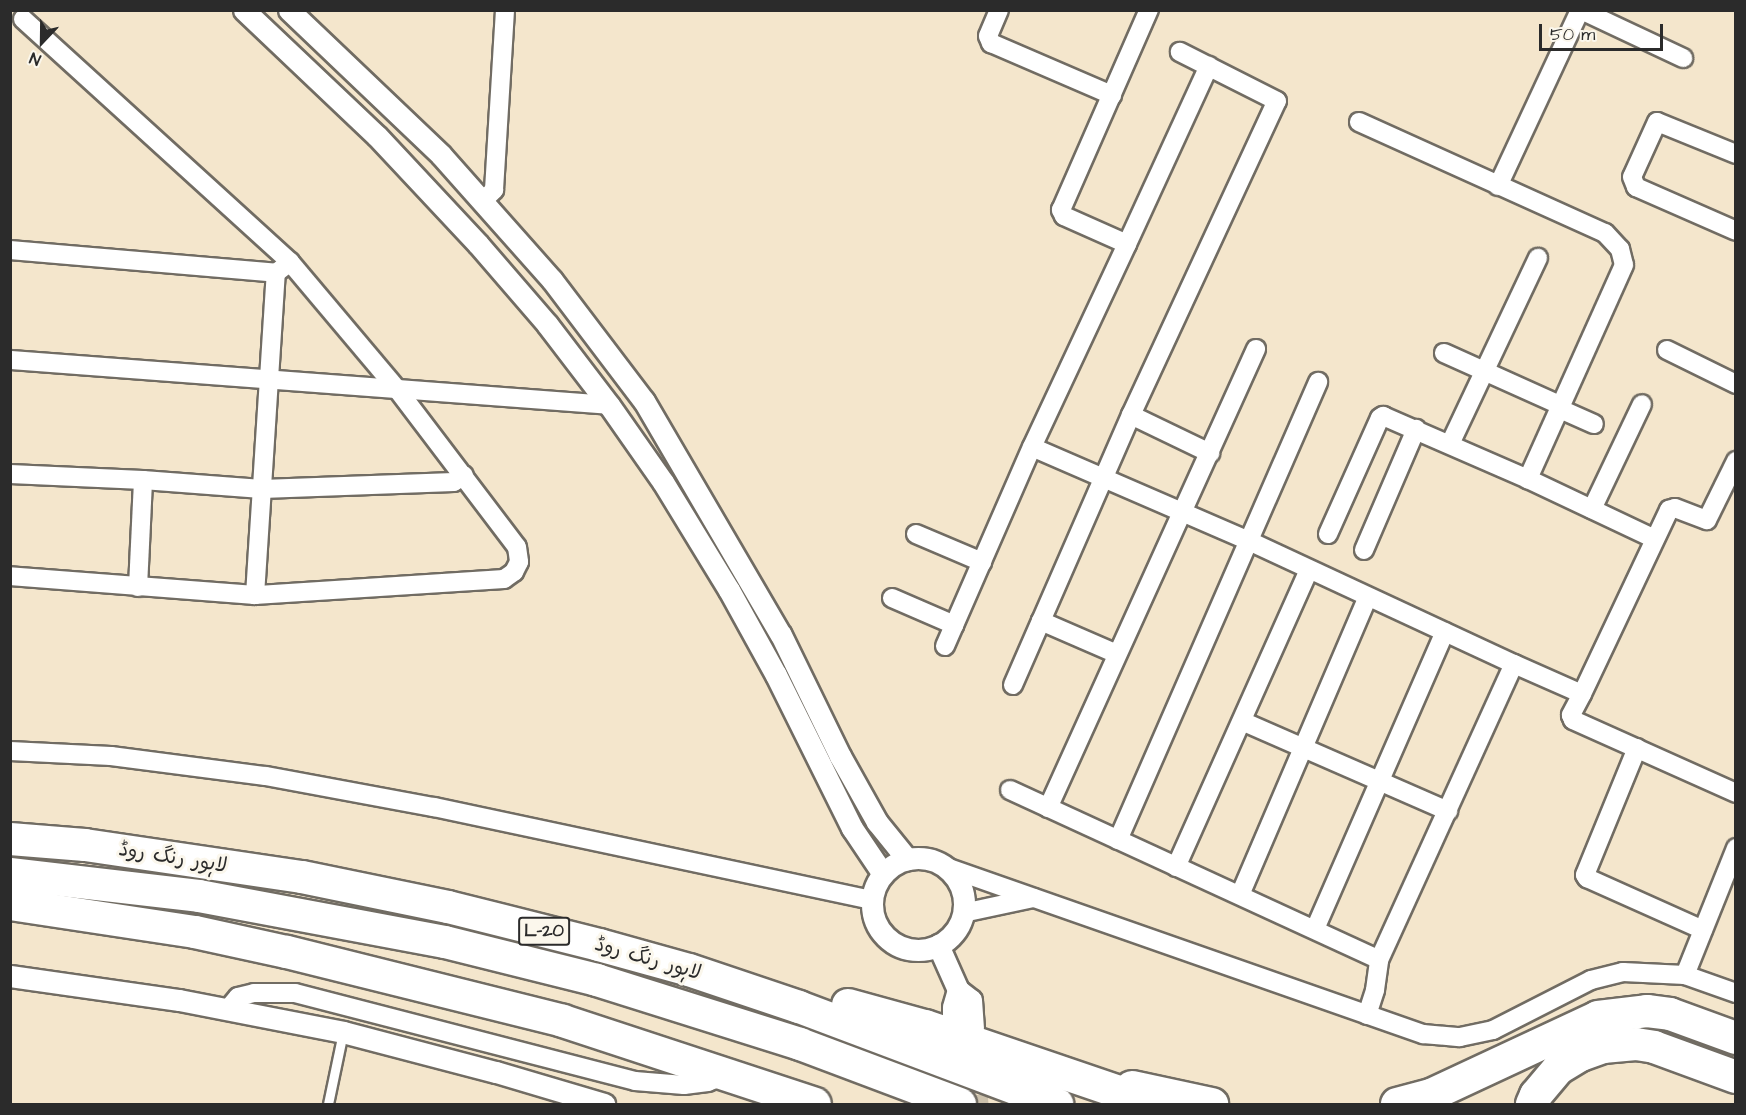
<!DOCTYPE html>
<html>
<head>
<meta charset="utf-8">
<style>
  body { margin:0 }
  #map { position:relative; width:1746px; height:1115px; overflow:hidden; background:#f4e6cc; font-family:"Architects Daughter","Playpen Sans Arabic",sans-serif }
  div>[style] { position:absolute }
  .tertiary-tunnel>* { height:21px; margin-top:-10.5px; transform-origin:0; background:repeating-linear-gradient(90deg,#ccc1ac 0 21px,transparent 0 31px) }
  .roads { filter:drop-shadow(2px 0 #716c63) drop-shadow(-2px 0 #716c63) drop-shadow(0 2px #716c63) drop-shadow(0 -2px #716c63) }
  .service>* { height:9px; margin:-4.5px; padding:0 4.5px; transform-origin:4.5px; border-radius:4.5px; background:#fff }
  .minor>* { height:18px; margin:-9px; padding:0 9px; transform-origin:9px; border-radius:9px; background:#fff }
  .tertiary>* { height:21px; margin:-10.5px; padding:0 10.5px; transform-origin:10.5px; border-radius:10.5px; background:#fff }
  .tertiary>.ring { margin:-10.5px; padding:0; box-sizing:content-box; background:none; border:21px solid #fff; border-radius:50% }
  .motorway>* { height:32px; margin:-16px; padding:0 16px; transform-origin:16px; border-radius:16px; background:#fff }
  span { translate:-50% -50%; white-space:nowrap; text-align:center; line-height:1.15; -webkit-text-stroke:6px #fbf7ec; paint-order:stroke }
  .shield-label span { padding:2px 4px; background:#fbf7ec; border:2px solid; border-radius:4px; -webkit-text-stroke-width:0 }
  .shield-label { font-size:18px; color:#2b2b2b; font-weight:700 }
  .street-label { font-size:20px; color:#2b2b2b }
  .frame { position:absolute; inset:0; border:12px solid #2b2b2b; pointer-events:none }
  .north { position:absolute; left:12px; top:12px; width:60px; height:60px; -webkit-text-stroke:4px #fbf7ec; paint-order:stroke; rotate:202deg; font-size:16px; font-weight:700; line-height:24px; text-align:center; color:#2b2b2b }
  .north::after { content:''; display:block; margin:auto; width:21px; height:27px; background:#2b2b2b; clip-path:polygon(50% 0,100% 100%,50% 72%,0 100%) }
  .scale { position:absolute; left:1539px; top:24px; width:124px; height:27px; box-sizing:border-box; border:3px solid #2b2b2b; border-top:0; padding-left:8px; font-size:18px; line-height:21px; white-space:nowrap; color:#2b2b2b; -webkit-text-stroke:4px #fbf7ec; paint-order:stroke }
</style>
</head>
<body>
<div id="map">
  <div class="tertiary-tunnel">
    <div style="left:975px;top:1064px;width:40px;rotate:85.7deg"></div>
  </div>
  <div class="roads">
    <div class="service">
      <div style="left:328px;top:1104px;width:74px;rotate:-78.2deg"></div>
    </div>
    <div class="minor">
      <div style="left:999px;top:10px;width:28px;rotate:113deg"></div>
      <div style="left:988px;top:36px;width:8px;rotate:67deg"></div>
      <div style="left:991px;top:43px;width:132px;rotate:23.3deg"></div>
      <div style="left:1581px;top:10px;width:113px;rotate:25.2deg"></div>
      <div style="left:23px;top:19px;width:361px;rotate:42.3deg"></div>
      <div style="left:290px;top:262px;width:166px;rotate:49.9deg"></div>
      <div style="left:397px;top:389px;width:213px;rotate:4.3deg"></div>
      <div style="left:1359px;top:122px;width:270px;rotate:24.3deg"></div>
      <div style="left:1605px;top:233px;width:22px;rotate:47deg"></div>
      <div style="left:1620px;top:249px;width:16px;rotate:76deg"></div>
      <div style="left:1624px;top:265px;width:235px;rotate:114.2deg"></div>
      <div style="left:1736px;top:154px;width:85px;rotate:-157.9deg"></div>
      <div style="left:1657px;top:122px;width:60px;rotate:114.4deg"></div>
      <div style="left:1632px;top:177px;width:11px;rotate:68deg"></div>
      <div style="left:1636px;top:187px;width:109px;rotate:23.7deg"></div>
      <div style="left:1498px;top:186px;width:194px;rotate:-65deg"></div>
      <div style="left:483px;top:201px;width:16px;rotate:-45deg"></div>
      <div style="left:494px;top:190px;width:180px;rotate:-86.5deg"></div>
      <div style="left:1127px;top:244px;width:196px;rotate:-65.3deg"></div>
      <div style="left:10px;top:250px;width:267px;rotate:4.9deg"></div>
      <div style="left:1667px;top:350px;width:77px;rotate:26.2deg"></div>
      <div style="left:1444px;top:353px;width:129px;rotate:24.2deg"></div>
      <div style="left:10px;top:360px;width:388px;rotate:4.3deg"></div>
      <div style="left:397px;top:389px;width:198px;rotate:52.8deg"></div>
      <div style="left:517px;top:547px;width:15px;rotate:82deg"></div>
      <div style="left:519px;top:562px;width:11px;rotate:117deg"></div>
      <div style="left:514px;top:572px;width:12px;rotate:145deg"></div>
      <div style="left:504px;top:579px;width:250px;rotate:176.3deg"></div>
      <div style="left:255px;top:595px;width:246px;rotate:-175.6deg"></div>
      <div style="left:1560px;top:409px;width:37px;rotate:24deg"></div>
      <div style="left:1131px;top:415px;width:88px;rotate:25.7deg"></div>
      <div style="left:1450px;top:444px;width:206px;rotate:-64.7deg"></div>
      <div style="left:10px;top:474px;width:133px;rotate:2.6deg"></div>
      <div style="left:143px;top:480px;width:119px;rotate:4.3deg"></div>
      <div style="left:262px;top:489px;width:192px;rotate:-2.1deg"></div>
      <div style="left:454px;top:482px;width:12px;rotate:-35deg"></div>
      <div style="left:1592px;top:509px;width:116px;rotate:-64.5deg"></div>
      <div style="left:916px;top:534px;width:72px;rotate:23deg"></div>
      <div style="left:1328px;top:534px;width:127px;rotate:-65.9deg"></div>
      <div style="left:1380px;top:418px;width:4px;rotate:-34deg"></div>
      <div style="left:1383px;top:416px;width:158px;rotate:23.5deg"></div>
      <div style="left:1528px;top:479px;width:140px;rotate:25.3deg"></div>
      <div style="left:1364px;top:550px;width:132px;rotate:-66.7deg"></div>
      <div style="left:138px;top:587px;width:107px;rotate:-87.3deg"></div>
      <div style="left:255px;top:595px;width:323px;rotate:-86.3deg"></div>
      <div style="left:276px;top:273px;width:18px;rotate:-38deg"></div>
      <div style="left:892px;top:598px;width:68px;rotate:23.5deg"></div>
      <div style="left:945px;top:646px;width:217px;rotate:-66.4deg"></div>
      <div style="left:1032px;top:447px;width:224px;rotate:-64.9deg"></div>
      <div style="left:1127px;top:244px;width:69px;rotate:-156deg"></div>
      <div style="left:1064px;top:216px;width:7px;rotate:-117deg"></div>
      <div style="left:1061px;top:210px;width:219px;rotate:-66.3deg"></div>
      <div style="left:1117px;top:654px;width:83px;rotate:-156.5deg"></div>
      <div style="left:1041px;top:621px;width:225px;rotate:-66.4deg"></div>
      <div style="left:1131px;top:415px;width:346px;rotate:-65.1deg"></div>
      <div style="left:1277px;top:101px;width:109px;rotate:-153.2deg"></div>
      <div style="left:1514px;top:664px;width:74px;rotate:23.8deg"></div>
      <div style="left:1582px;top:694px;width:24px;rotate:118deg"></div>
      <div style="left:1571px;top:715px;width:5px;rotate:68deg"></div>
      <div style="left:1573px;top:720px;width:179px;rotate:24.1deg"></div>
      <div style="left:1013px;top:685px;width:70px;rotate:-66.4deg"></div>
      <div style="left:1582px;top:694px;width:204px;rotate:-64.7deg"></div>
      <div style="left:1669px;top:510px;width:6px;rotate:-18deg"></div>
      <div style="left:1675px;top:508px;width:34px;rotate:21deg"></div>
      <div style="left:1707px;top:520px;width:66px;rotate:-63.8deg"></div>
      <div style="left:1242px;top:721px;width:225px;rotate:23.6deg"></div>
      <div style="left:1637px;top:748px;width:137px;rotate:112.3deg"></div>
      <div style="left:1585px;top:875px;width:4px;rotate:56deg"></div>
      <div style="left:1587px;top:878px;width:127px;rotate:24.1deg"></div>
      <div style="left:10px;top:751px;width:101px;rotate:2.8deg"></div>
      <div style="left:111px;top:756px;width:156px;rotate:7.4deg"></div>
      <div style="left:266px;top:776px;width:171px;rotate:10.5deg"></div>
      <div style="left:434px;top:807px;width:448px;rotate:12deg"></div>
      <div style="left:1010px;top:790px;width:406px;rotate:24.7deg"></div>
      <div style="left:1379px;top:960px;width:325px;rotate:-65.5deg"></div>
      <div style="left:1514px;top:664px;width:292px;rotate:-155.1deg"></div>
      <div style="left:1249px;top:541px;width:236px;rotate:-156.6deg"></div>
      <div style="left:1048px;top:808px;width:504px;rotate:-65.62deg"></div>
      <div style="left:1118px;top:840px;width:500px;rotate:-66.4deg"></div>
      <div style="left:943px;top:866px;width:509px;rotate:19.29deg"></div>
      <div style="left:1423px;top:1034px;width:37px;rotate:5deg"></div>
      <div style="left:1460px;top:1037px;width:34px;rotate:-12deg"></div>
      <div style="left:1493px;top:1030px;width:110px;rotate:-27deg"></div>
      <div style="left:1591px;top:980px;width:33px;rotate:-14deg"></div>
      <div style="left:1623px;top:972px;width:62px;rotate:2.8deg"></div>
      <div style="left:1685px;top:975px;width:54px;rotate:19.4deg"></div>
      <div style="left:1176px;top:867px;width:325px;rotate:-65.9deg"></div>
      <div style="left:1240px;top:895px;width:324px;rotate:-66.8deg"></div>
      <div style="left:963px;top:913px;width:72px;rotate:-12.1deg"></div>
      <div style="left:1315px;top:929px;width:324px;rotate:-66.4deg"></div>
      <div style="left:1685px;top:975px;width:137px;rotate:-68.1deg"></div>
      <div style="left:227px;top:1010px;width:17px;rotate:-50deg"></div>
      <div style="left:238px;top:997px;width:16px;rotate:-14deg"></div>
      <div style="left:254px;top:993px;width:41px"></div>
      <div style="left:295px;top:993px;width:351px;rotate:14.5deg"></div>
      <div style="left:635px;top:1081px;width:49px;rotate:4.7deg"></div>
      <div style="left:684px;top:1085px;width:24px;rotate:-7deg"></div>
      <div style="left:708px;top:1082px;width:16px;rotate:-22deg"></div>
      <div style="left:1367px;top:1015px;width:26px;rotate:-72deg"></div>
      <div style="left:1375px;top:990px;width:30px;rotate:-82deg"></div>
    </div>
    <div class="tertiary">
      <div style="left:244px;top:10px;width:183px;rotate:43.5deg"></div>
      <div style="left:377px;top:136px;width:148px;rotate:46.9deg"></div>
      <div style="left:478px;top:244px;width:106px;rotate:49.2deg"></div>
      <div style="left:547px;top:324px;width:102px;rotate:52.6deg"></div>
      <div style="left:609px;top:405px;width:94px;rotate:55deg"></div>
      <div style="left:663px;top:482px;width:127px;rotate:58.6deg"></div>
      <div style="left:729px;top:590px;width:97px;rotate:61.1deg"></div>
      <div style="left:776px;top:675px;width:171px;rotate:63.6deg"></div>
      <div style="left:852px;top:828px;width:55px;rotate:56deg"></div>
      <div style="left:289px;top:10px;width:210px;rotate:43.6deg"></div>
      <div style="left:441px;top:155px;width:167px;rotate:48.4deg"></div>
      <div style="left:552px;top:280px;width:152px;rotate:52.8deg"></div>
      <div style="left:644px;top:401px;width:271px;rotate:59.7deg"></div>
      <div style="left:781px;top:635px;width:135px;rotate:64deg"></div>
      <div style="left:840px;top:756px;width:76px;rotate:60.7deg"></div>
      <div style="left:877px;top:822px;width:48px;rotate:51deg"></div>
      <div class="ring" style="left:872px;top:858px;width:71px;height:71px"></div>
      <div style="left:938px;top:945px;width:49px;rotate:66deg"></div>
      <div style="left:958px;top:990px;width:16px;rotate:38deg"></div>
      <div style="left:971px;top:1000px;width:28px;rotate:86deg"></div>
      <div style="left:10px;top:976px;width:171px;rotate:8.1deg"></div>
      <div style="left:179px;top:1000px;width:167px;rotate:11deg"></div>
      <div style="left:343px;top:1032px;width:158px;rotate:14.7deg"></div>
      <div style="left:496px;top:1072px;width:113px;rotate:16.5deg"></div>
      <div style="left:953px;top:1024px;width:17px;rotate:-90deg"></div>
      <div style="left:953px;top:1007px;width:18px;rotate:-74deg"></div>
    </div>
    <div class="motorway">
      <div style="left:10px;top:839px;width:75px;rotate:4.6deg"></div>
      <div style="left:85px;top:845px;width:219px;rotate:8.4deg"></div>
      <div style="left:302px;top:877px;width:149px;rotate:11.6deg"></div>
      <div style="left:448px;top:907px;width:156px;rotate:14.1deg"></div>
      <div style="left:599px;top:945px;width:93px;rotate:15.5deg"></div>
      <div style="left:689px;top:970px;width:116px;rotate:18.6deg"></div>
      <div style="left:799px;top:1007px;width:276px;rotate:20.6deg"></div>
      <div style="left:10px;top:874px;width:190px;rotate:6.6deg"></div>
      <div style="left:199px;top:896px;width:250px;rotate:10.6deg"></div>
      <div style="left:445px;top:942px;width:157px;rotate:14deg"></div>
      <div style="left:597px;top:980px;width:213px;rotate:17.5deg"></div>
      <div style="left:800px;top:1044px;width:171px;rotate:20.6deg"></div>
      <div style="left:10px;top:904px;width:187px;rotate:8.6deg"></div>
      <div style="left:195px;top:932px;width:94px;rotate:12.3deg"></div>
      <div style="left:287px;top:952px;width:284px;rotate:14deg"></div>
      <div style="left:563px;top:1021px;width:265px;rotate:18.2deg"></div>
      <div style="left:848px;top:1005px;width:80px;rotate:15.3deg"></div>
      <div style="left:925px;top:1026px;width:242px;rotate:18.8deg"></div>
      <div style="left:1132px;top:1087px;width:82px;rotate:12deg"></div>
      <div style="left:1397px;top:1104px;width:35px;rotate:-15deg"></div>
      <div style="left:1431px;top:1095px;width:184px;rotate:-25deg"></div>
      <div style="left:1598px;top:1017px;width:49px;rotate:-7deg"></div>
      <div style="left:1647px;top:1011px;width:23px;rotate:7deg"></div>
      <div style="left:1670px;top:1014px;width:70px;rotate:20deg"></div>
      <div style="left:1532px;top:1104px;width:10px;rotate:-66deg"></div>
      <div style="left:1536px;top:1095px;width:35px;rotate:-50deg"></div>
      <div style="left:1559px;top:1068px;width:26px;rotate:-31deg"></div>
      <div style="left:1581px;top:1055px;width:23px;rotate:-20deg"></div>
      <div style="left:1603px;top:1047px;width:33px;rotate:-5deg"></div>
      <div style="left:1636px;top:1044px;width:18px;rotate:9deg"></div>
      <div style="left:1654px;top:1047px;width:87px;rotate:20.1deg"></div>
    </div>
  </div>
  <div class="shield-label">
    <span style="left:544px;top:931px">L-20</span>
  </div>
  <div class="street-label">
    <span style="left:173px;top:858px;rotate:9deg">لاہور رنگ روڈ</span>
    <span style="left:648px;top:959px;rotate:16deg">لاہور رنگ روڈ</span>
  </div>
  <div class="frame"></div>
  <div class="north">N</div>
  <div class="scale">50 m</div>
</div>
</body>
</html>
